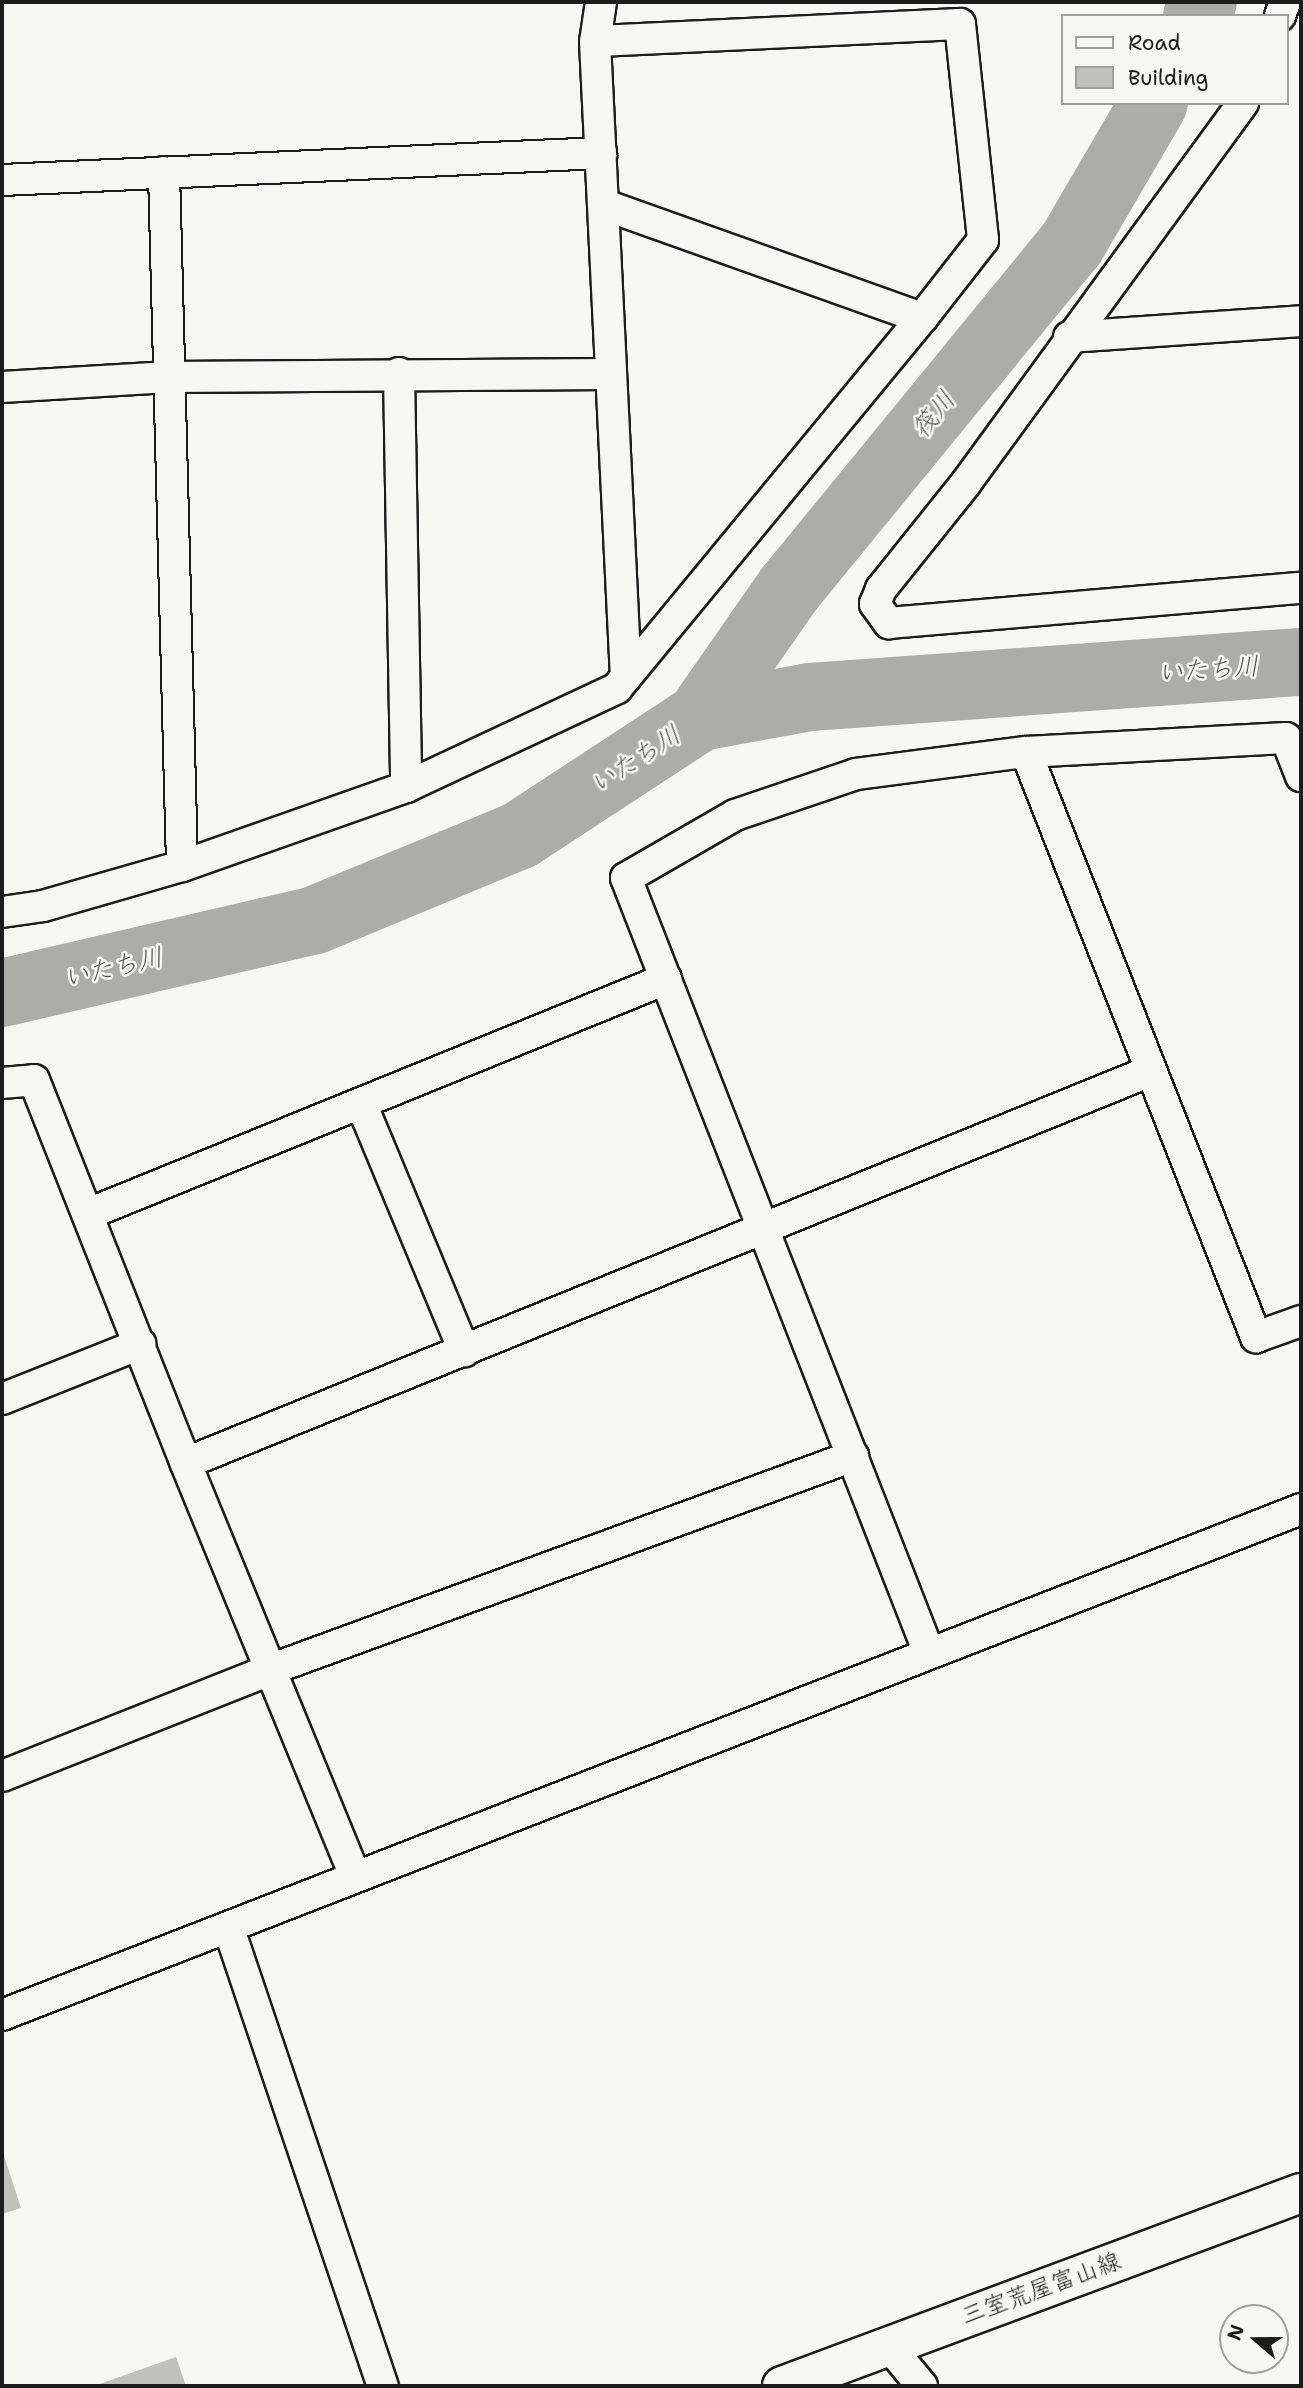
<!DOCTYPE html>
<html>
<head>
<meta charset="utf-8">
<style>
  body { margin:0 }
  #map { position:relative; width:1303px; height:2388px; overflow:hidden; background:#f6f6f2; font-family:"Shantell Sans","Klee One",sans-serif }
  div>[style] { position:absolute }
  .river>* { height:68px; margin:-34px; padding:0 34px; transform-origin:34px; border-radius:34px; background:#acaca9 }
  .building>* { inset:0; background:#c0c0bd }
  .roads { filter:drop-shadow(2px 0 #1c1c1c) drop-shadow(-2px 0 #1c1c1c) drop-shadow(0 2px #1c1c1c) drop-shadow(0 -2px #1c1c1c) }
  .minor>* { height:30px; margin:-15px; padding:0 15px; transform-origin:15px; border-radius:15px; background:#f6f6f2 }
  .secondary>* { height:38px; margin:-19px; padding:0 19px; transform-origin:19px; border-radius:19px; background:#f6f6f2 }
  span { translate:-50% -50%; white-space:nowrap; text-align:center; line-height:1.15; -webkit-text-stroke:5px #f6f6f2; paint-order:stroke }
  .street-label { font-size:24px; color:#1c1c1c }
  .water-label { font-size:26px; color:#565654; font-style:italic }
  .frame { position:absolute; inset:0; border:4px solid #1c1c1c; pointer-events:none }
  .legend { position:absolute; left:1061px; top:14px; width:228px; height:91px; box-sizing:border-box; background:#f6f6f2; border:2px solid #9f9f9c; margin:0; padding:9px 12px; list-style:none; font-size:21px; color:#1c1c1c }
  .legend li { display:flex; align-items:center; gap:14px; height:35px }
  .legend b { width:35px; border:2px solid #9f9f9c }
  .north { position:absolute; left:1219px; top:2304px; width:70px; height:70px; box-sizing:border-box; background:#f6f6f2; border:2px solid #9f9f9c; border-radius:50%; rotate:290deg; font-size:19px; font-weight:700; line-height:28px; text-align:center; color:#1c1c1c }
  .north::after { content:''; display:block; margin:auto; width:24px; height:32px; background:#1c1c1c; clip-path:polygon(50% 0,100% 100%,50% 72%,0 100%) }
</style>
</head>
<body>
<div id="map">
  <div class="river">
    <div style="left:1197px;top:16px;width:15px;rotate:-67deg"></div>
    <div style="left:700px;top:717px;width:156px;rotate:-55.2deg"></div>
    <div style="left:789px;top:589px;width:445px;rotate:-50.7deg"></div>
    <div style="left:1071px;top:245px;width:164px;rotate:-59.7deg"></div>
    <div style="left:2px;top:993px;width:321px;rotate:-13.1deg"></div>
    <div style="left:315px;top:920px;width:222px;rotate:-22.5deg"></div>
    <div style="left:520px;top:835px;width:215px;rotate:-33.2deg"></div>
    <div style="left:700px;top:717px;width:112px;rotate:-10.3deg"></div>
    <div style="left:810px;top:697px;width:492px;rotate:-4.1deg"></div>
  </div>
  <div class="building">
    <div style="clip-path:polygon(2px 2150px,21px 2208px,2px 2214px)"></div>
    <div style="clip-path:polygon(176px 2357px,186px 2386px,94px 2386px)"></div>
  </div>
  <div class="roads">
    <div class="minor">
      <div style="left:601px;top:2px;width:40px;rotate:98.5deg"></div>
      <div style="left:595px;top:42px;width:636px;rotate:87.21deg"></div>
      <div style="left:1280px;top:16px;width:15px;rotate:-70deg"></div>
      <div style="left:597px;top:41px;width:363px;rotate:-2.7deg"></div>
      <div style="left:960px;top:24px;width:217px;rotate:83.9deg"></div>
      <div style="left:983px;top:240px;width:99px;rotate:128deg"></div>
      <div style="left:922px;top:318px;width:337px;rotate:-160.4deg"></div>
      <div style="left:1243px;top:103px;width:470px;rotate:126.1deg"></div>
      <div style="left:966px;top:483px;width:136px;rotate:128.7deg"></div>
      <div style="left:881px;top:589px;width:16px;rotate:112deg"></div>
      <div style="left:875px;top:604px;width:24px;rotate:54deg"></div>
      <div style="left:889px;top:623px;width:413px;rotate:-4.9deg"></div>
      <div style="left:164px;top:172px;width:694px;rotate:88.51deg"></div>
      <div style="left:2px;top:180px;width:600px;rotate:-2.58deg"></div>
      <div style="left:1069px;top:337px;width:233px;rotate:-3.9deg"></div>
      <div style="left:399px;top:373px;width:414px;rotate:89deg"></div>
      <div style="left:2px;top:387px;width:167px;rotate:-3.4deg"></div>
      <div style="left:169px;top:377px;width:441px;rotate:-0.4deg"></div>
      <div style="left:1026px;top:752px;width:629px;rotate:68.54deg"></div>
      <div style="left:1256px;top:1337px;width:48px;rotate:-19.6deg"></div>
      <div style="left:2px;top:912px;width:41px;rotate:-8.3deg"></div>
      <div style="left:43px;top:906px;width:145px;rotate:-16.1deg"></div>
      <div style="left:182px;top:866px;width:238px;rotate:-19.4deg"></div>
      <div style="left:406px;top:787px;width:233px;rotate:-25.1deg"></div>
      <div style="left:617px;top:688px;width:480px;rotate:-50.5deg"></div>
      <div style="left:2px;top:1083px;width:32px;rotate:-5deg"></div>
      <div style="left:34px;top:1080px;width:412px;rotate:68.4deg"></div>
      <div style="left:361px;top:1103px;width:269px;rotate:67.4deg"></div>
      <div style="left:88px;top:1214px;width:624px;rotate:-22.13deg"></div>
      <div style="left:2px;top:1399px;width:149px;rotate:-21.7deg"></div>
      <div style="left:929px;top:1653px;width:832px;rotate:-111.35deg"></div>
      <div style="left:626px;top:878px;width:126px;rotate:-30deg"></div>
      <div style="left:735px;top:815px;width:128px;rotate:-18.7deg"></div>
      <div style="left:856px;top:774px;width:171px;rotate:-7.4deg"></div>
      <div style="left:1026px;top:752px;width:260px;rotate:-3.1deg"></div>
      <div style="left:1286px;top:738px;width:41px;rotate:68.5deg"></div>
      <div style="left:2px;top:1776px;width:290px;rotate:-21.6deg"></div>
      <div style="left:272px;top:1669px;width:619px;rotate:-20.13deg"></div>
      <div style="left:355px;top:1876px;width:446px;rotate:-112.3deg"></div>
      <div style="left:186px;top:1463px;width:1038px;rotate:-22.12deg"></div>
      <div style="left:229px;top:1929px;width:482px;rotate:71.4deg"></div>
      <div style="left:2px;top:2015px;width:1394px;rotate:-21.28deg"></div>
      <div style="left:889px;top:2346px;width:52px;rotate:50.5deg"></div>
    </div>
    <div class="secondary">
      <div style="left:782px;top:2386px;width:554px;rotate:-20.4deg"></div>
    </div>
  </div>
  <div class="street-label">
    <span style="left:1041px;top:2289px;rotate:-20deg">三室荒屋富山線</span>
  </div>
  <div class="water-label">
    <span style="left:933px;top:414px;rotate:-51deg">筏川</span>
    <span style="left:1208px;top:669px;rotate:-4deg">いたち川</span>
    <span style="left:635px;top:759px;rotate:-33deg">いたち川</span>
    <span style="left:113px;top:967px;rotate:-13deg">いたち川</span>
  </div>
  <div class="frame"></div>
  <ul class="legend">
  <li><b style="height:9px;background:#f6f6f2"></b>Road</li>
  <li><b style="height:19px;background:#c0c0bd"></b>Building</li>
  </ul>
  <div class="north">N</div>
</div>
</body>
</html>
